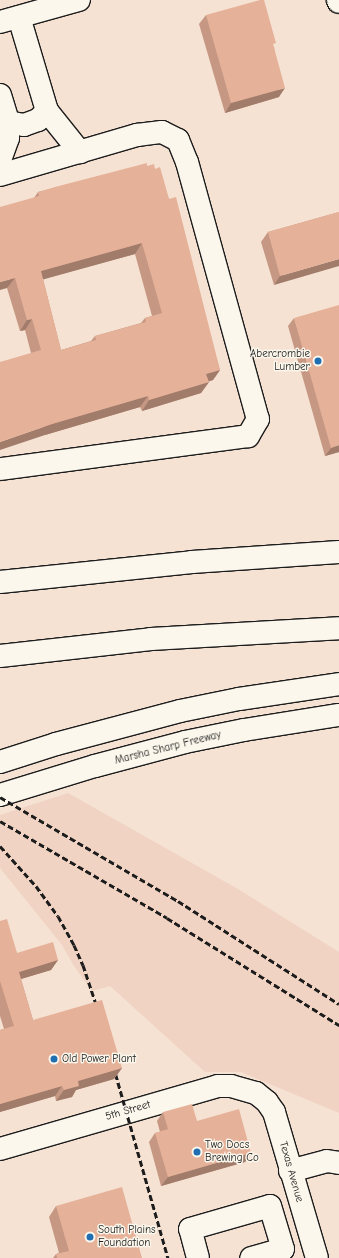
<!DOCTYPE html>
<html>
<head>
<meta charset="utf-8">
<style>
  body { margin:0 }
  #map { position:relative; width:339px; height:1258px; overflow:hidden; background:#f5e2d3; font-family:"Comic Neue",sans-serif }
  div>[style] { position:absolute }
  .built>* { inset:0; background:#f0d3c2 }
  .roads { filter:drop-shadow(1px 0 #1c1c1c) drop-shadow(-1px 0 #1c1c1c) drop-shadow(0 1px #1c1c1c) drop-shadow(0 -1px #1c1c1c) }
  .minor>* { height:22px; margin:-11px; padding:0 11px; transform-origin:11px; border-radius:11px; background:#fbf7ec }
  .major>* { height:22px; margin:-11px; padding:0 11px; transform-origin:11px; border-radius:11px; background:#fbf7ec }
  .highway>* { height:22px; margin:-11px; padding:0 11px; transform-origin:11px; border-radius:11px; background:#fbf7ec }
  .rail>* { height:3px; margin-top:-1.5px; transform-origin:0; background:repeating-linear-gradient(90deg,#1c1c1c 0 6px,transparent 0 9px) }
  .wall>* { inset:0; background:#c69884 }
  .shaded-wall>* { inset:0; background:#a17c6b }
  .building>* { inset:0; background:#e6b199 }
  .dots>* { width:11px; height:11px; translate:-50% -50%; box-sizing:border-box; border:2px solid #fbf7ec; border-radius:50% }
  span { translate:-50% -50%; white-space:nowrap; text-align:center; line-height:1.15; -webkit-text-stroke:3px #fbf7ec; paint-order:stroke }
  .poi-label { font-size:11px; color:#1c1c1c }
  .right { translate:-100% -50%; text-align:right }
  .left { translate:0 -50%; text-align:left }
  .street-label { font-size:11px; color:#1c1c1c }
</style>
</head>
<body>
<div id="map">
  <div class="built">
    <div style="clip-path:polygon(68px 793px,238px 889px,339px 952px,339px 1113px,241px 1072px,205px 1072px,110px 986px,92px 991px,74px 966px,62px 945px,0 868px,0 815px)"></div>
  </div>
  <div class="roads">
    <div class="minor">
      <div style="left:19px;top:17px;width:98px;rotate:73.4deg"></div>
      <div style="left:47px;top:111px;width:53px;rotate:51.2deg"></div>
      <div style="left:0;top:22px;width:82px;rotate:-15.6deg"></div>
      <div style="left:0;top:95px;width:28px;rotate:73deg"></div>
      <div style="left:8px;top:122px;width:16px;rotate:90deg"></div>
      <div style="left:8px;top:138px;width:23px;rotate:110deg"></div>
      <div style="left:8px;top:122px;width:16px;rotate:11deg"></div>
      <div style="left:24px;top:125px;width:15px;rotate:-20deg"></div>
      <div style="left:38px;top:120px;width:13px;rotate:-45deg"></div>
      <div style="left:0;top:175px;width:143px;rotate:-16.3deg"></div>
      <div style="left:137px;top:135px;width:25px;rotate:-7deg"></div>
      <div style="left:162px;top:132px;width:18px;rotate:27deg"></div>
      <div style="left:178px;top:140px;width:24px;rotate:68deg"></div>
      <div style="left:187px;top:162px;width:267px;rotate:74.6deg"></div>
      <div style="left:258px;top:419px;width:20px;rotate:120deg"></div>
      <div style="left:248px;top:436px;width:250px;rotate:172.4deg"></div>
      <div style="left:0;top:1149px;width:227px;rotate:-16.1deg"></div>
      <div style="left:218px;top:1086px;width:13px"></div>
      <div style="left:231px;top:1086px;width:26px;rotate:16deg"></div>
      <div style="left:256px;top:1093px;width:14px;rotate:39deg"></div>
      <div style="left:267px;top:1102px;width:12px;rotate:55deg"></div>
      <div style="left:274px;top:1112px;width:152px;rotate:73.6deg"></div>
      <div style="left:290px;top:1171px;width:38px;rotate:-15deg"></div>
      <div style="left:327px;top:1161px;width:12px;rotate:9deg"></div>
      <div style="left:198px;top:1258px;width:30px;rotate:-105deg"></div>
      <div style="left:190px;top:1229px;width:83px;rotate:-16deg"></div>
      <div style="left:270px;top:1206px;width:45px;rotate:73.2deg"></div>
      <div style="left:283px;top:1249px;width:33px;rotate:164deg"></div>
    </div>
    <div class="major">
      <div style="left:338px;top:0;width:2px;rotate:63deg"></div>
      <div style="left:0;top:762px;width:59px;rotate:-17.8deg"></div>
      <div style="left:56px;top:744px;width:128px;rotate:-14.9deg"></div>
      <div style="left:180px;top:711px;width:60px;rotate:-11.5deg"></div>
      <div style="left:239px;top:699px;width:101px;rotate:-8.5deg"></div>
      <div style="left:0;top:795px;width:99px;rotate:-17deg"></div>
      <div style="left:95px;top:766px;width:93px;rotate:-14.9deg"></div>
      <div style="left:185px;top:742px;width:60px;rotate:-11.5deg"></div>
      <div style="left:244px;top:730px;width:96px;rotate:-9deg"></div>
    </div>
    <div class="highway">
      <div style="left:0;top:582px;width:193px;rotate:-5.9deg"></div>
      <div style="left:192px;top:562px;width:147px;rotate:-3.9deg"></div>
      <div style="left:0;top:656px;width:152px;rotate:-6.4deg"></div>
      <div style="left:151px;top:639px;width:188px;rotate:-3.3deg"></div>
    </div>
  </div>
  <div class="rail">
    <div style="left:0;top:797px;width:206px;rotate:30.3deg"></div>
    <div style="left:178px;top:901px;width:191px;rotate:32.6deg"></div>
    <div style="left:0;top:821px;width:193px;rotate:30.1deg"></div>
    <div style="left:167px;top:918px;width:203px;rotate:31.9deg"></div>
    <div style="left:0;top:846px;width:54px;rotate:48deg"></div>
    <div style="left:36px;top:886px;width:37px;rotate:54deg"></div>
    <div style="left:58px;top:916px;width:33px;rotate:61deg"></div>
    <div style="left:74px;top:945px;width:22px;rotate:66deg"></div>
    <div style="left:83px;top:965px;width:51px;rotate:71.6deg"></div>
    <div style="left:113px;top:1065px;width:201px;rotate:74.1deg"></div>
  </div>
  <div class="wall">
    <div style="clip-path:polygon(206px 15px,274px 47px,279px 97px,225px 113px,199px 24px)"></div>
    <div style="clip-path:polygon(evenodd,147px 166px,155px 169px,169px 199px,220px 370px,213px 380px,208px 382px,209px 382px,201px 393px,142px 411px,140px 407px,45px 435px,31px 353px,25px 330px,20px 331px,7px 288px,34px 198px,38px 192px,147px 166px,135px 254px,152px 316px,145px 318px,141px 323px,95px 336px,91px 341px,61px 350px,43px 279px,135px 254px)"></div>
    <div style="clip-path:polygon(339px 212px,274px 285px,261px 242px,268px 232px)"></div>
    <div style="clip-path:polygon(294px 318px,339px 452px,325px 456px,288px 326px)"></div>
    <div style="clip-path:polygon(0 921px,17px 953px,58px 960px,51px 970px,21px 979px,33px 1020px,122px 1068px,114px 1079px,76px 1090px,72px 1097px,56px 1101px,55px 1096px,0 1112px,0 1030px,4px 1029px,0 1016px)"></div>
    <div style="clip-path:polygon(163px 1112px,197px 1121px,251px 1153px,245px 1162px,161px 1186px,149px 1142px,155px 1133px,160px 1132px,157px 1121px)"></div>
    <div style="clip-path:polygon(56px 1206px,142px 1258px,53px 1258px,56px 1254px,59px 1253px,49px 1217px)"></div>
  </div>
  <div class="shaded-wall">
    <div style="clip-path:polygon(285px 88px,279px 97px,225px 113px,231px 103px)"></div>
    <div style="clip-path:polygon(142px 243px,135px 254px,34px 282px,41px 271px)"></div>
    <div style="clip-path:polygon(339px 259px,339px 266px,274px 285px,280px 276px)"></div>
    <div style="clip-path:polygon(15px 278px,7px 288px,0 290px,0 282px)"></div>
    <div style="clip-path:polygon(32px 319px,25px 330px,20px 331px,27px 320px)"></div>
    <div style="clip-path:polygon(220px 370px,213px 380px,199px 384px,206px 374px)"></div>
    <div style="clip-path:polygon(209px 382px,201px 393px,142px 411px,149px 400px)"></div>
    <div style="clip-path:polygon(148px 396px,140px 407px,45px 435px,0 450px,0 442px,52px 424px)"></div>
    <div style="clip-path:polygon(339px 445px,339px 452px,325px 456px,331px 448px)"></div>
    <div style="clip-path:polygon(58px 960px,51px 970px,11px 982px,19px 972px)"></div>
    <div style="clip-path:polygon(122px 1068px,114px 1079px,76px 1090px,72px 1097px,56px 1101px,64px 1090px,78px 1081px)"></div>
    <div style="clip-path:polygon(62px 1086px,55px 1096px,0 1112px,0 1104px)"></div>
    <div style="clip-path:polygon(251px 1153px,245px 1162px,161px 1186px,168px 1177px)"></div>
  </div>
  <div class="building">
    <div style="clip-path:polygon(260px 0,264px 0,276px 43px,273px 44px,285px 88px,231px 103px,206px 15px)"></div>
    <div style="clip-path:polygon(evenodd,147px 163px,147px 166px,154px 164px,155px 169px,160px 167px,169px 199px,176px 197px,220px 370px,206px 374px,209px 382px,149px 400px,148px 396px,52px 424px,0 442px,0 362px,41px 350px,32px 319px,27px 320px,15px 278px,0 282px,0 207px,39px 196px,38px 192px,55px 187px,147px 163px,142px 243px,162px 313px,145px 318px,146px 322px,95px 336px,96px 340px,61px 350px,41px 271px,142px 243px)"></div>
    <div style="clip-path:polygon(339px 212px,339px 259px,280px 276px,268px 232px)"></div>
    <div style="clip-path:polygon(339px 305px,339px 445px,331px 448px,294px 318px)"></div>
    <div style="clip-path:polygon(7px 919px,17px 953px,53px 942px,58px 960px,19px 972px,33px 1020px,102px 1000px,122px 1068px,78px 1081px,79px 1086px,64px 1090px,62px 1086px,0 1104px,0 1030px,14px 1026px,0 981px,0 921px)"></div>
    <div style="clip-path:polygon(192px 1104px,197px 1121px,239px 1109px,251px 1153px,168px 1177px,155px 1133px,168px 1129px,163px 1112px)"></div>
    <div style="clip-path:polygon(122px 1187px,142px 1258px,57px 1258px,56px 1254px,69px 1251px,56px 1206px)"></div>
  </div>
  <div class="dots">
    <div style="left:318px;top:361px;background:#1f6fb2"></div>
    <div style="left:54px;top:1059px;background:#1f6fb2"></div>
    <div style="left:197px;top:1152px;background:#1f6fb2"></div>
    <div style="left:90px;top:1237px;background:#1f6fb2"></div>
  </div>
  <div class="poi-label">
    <span class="right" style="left:310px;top:361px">Abercrombie<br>Lumber</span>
    <span class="left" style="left:62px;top:1059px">Old Power Plant</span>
    <span class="left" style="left:205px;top:1152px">Two Docs<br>Brewing Co</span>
    <span class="left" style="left:98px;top:1237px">South Plains<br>Foundation</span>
  </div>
  <div class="street-label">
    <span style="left:168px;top:748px;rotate:-14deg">Marsha Sharp Freeway</span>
    <span style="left:128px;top:1111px;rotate:-16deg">5th Street</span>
    <span style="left:291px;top:1172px;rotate:74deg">Texas Avenue</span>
  </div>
</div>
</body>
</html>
